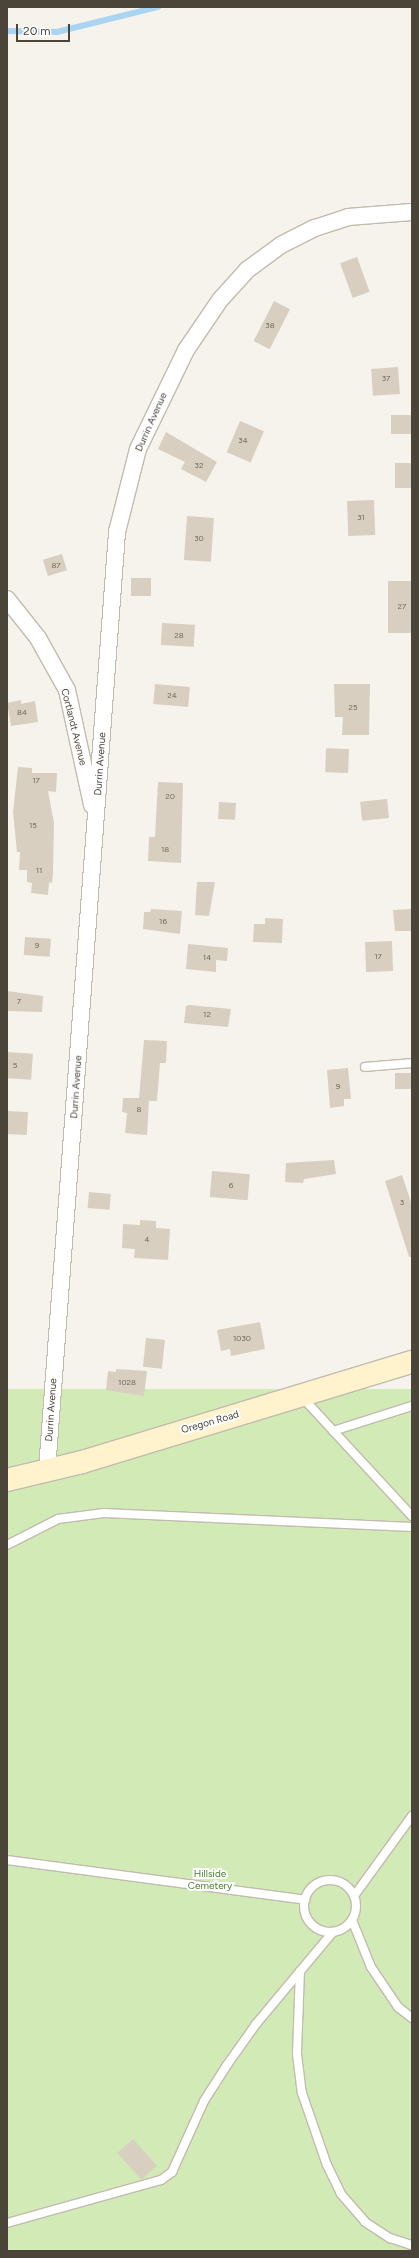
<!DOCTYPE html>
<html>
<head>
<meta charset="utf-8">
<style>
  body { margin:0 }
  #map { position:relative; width:419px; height:2258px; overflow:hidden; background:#f6f3ec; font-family:Figtree,sans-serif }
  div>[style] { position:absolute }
  .green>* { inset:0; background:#d2eab5; transform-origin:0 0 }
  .stream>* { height:5.5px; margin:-2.75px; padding:0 2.75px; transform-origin:2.75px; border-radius:2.75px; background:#a9d4f2 }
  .building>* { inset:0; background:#d8cfc1; transform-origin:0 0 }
  .roads { filter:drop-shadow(1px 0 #c2bbae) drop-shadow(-1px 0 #c2bbae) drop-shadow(0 1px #c2bbae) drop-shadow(0 -1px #c2bbae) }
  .lane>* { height:8px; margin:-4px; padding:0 4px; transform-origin:4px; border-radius:4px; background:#fff }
  .lane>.ring { margin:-4px; padding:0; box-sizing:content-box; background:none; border:8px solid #fff; border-radius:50% }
  .street>* { height:16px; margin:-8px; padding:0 8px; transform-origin:8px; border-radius:8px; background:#fff }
  .secondary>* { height:22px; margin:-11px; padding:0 11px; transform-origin:11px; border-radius:11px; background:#fff3cd }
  span { translate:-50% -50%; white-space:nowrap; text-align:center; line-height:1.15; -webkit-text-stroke:4px #fff; paint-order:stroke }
  .number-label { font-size:8px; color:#6e675b }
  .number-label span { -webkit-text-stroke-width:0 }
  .street-label { font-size:10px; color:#4b4439 }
  .park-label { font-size:10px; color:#4a7f2a }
  .frame { position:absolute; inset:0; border:8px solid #4b4439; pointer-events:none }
  .scale { position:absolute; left:16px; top:24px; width:54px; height:18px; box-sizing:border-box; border:2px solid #4b4439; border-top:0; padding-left:5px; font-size:12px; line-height:14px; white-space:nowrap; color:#4b4439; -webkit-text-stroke:3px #fff; paint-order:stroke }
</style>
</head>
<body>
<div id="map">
  <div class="green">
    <div style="left:412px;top:1389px;width:862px;height:422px;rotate:90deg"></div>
  </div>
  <div class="stream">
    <div style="left:7px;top:31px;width:50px;rotate:1.1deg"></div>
    <div style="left:57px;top:32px;width:104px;rotate:-13.9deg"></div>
  </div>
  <div class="building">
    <div style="left:357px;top:257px;width:37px;height:18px;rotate:70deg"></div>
    <div style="left:274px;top:301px;width:18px;height:45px;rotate:27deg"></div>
    <div style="left:398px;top:367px;width:27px;height:27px;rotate:86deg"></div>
    <div style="left:412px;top:415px;width:19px;height:21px;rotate:90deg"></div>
    <div style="left:240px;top:421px;width:26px;height:34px;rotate:23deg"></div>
    <div style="clip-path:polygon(166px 432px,217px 462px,206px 482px,181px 469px,185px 462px,158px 449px)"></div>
    <div style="left:412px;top:463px;width:25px;height:17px;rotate:90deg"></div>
    <div style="left:374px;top:500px;width:35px;height:27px;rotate:88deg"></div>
    <div style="left:187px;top:516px;width:27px;height:44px;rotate:4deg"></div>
    <div style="left:62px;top:554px;width:17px;height:20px;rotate:73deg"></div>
    <div style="left:131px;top:578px;width:20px;height:18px"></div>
    <div style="left:412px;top:581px;width:52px;height:24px;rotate:90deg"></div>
    <div style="left:162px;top:623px;width:33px;height:22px;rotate:3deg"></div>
    <div style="left:155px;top:684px;width:35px;height:20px;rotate:5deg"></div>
    <div style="clip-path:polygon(334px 684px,370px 684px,369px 735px,342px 735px,343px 717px,335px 717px)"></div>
    <div style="clip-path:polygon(21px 700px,21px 704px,35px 701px,38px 722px,11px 726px,7px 703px)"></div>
    <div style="left:349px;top:749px;width:24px;height:23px;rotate:92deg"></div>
    <div style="clip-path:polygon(18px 767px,32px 768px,32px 773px,57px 773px,56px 792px,48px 791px,54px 823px,53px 873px,52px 883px,49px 882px,48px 895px,31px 893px,32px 883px,27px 882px,27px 870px,19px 870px,20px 852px,17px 852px,13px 812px)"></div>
    <div style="clip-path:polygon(158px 782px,183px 783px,181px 863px,148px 861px,149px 837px,155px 837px)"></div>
    <div style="left:387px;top:799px;width:19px;height:27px;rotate:84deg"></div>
    <div style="left:219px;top:802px;width:17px;height:17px;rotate:3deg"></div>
    <div style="clip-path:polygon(197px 882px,215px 882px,209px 916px,195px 915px)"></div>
    <div style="clip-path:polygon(151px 909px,182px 911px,180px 934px,143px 929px,144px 912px,150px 912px)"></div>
    <div style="clip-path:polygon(412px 909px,412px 931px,395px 931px,393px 910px)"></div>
    <div style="clip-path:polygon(265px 918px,283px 919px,282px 943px,253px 942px,254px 924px,265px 924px)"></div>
    <div style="left:25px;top:937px;width:26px;height:18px;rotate:4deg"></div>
    <div style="left:392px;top:941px;width:30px;height:27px;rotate:88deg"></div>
    <div style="clip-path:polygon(188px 944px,228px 948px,227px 961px,216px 960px,216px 972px,186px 969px)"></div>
    <div style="clip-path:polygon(7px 991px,43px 996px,42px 1012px,7px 1011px)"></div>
    <div style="clip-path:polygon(189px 1005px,231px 1009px,228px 1027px,184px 1023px,186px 1006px)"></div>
    <div style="clip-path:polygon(144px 1040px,167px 1041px,166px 1063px,160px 1063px,157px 1101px,149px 1101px,147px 1135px,125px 1133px,127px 1113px,122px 1112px,123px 1098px,139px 1098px)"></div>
    <div style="left:7px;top:1052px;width:26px;height:26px;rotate:4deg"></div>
    <div style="clip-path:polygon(348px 1068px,351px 1099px,344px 1099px,344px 1106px,330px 1108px,327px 1070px)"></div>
    <div style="left:395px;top:1073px;width:17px;height:16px"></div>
    <div style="left:7px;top:1111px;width:21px;height:23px;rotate:3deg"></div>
    <div style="clip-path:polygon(334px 1160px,336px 1174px,304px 1179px,303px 1183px,285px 1182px,286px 1163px)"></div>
    <div style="left:212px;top:1171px;width:38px;height:26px;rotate:5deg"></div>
    <div style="clip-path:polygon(402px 1175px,412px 1205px,412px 1257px,409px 1257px,385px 1181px)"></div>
    <div style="left:89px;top:1192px;width:22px;height:16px;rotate:5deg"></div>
    <div style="clip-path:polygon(140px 1220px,156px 1221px,156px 1228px,170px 1229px,168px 1260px,134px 1258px,135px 1249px,122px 1248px,123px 1224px,140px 1225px)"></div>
    <div style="clip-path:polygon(260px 1322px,265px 1349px,231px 1356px,230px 1349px,221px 1351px,217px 1330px)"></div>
    <div style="left:146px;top:1338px;width:19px;height:29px;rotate:6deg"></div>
    <div style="clip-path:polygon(116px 1369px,147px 1371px,144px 1396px,106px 1390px,108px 1371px,116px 1372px)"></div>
    <div style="left:133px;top:2139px;width:36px;height:21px;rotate:48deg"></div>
  </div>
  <div class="roads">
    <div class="lane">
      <div style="left:365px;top:1067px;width:47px;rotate:-4.9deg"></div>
      <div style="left:302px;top:1397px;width:162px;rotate:47.3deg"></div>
      <div style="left:333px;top:1431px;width:83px;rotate:-17.6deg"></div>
      <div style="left:7px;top:1545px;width:57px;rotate:-27deg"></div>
      <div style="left:58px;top:1519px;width:46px;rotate:-7.4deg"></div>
      <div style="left:104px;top:1513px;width:308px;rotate:2.6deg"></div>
      <div style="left:7px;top:1860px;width:301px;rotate:7.6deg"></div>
      <div class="ring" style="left:304px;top:1880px;width:44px;height:44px"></div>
      <div style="left:354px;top:1896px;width:99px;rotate:-54.1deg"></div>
      <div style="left:352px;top:1920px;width:51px;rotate:68deg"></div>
      <div style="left:371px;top:1967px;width:48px;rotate:56deg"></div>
      <div style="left:398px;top:2007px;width:18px;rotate:38deg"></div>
      <div style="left:300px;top:1971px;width:83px;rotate:92.1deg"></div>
      <div style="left:297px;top:2054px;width:39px;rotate:83deg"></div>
      <div style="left:302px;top:2093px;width:76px;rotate:70.9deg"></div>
      <div style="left:327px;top:2165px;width:32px;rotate:64deg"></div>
      <div style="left:341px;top:2194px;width:37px;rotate:49deg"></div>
      <div style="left:365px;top:2222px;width:30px;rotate:33deg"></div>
      <div style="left:390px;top:2238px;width:23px;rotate:18deg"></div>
      <div style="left:7px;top:2223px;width:160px;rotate:-15.6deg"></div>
      <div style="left:161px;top:2180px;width:14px;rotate:-36deg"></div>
      <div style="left:172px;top:2172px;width:78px;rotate:-65.7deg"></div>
      <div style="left:204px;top:2101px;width:43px;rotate:-57.4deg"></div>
      <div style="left:227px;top:2065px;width:50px;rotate:-54.7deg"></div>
      <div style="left:256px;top:2024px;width:120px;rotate:-50.1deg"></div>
    </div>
    <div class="street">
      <div style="left:7px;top:599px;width:50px;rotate:51.5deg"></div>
      <div style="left:38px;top:638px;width:60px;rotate:60.9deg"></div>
      <div style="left:67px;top:690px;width:118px;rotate:77.7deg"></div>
      <div style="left:47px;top:1470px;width:941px;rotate:-85.73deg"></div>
      <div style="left:117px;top:532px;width:86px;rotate:-75.8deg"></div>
      <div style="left:138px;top:449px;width:110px;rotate:-64.1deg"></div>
      <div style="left:186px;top:350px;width:60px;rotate:-55.8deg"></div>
      <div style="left:220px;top:300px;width:40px;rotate:-48deg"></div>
      <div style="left:247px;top:270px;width:42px;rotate:-36.3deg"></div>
      <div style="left:281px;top:245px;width:38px;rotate:-27deg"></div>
      <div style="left:315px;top:228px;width:35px;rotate:-18deg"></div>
      <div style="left:348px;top:217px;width:64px;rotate:-4.5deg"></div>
    </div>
    <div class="secondary">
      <div style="left:7px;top:1480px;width:77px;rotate:-13.5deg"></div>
      <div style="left:82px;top:1462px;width:345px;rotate:-16.9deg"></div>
    </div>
  </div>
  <div class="number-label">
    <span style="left:270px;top:326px">38</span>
    <span style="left:386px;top:379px">37</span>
    <span style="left:243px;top:441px">34</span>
    <span style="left:199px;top:466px">32</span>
    <span style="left:361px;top:518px">31</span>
    <span style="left:199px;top:539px">30</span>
    <span style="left:56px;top:566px">87</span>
    <span style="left:402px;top:607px">27</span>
    <span style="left:179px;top:636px">28</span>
    <span style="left:172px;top:696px">24</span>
    <span style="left:353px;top:708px">25</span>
    <span style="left:22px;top:713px">84</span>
    <span style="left:36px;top:781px">17</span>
    <span style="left:170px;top:797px">20</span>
    <span style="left:33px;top:826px">15</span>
    <span style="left:165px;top:850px">18</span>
    <span style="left:39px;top:871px">11</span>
    <span style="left:163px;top:922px">16</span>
    <span style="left:37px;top:946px">9</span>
    <span style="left:378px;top:957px">17</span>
    <span style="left:207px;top:958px">14</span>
    <span style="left:19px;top:1002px">7</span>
    <span style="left:207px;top:1015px">12</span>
    <span style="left:15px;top:1066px">5</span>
    <span style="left:338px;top:1087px">9</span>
    <span style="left:139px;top:1110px">8</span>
    <span style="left:231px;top:1186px">6</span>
    <span style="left:402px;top:1203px">3</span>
    <span style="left:147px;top:1240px">4</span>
    <span style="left:242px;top:1339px">1030</span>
    <span style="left:127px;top:1383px">1028</span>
  </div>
  <div class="street-label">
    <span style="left:151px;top:422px;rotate:-66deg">Durrin Avenue</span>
    <span style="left:74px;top:727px;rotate:76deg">Cortlandt Avenue</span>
    <span style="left:100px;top:764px;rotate:-86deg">Durrin Avenue</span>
    <span style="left:76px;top:1087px;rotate:-86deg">Durrin Avenue</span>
    <span style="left:51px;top:1410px;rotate:-86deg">Durrin Avenue</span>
    <span style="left:210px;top:1422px;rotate:-16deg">Oregon Road</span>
  </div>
  <div class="park-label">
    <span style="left:210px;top:1879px">Hillside<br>Cemetery</span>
  </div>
  <div class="frame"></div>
  <div class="scale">20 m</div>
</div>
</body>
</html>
